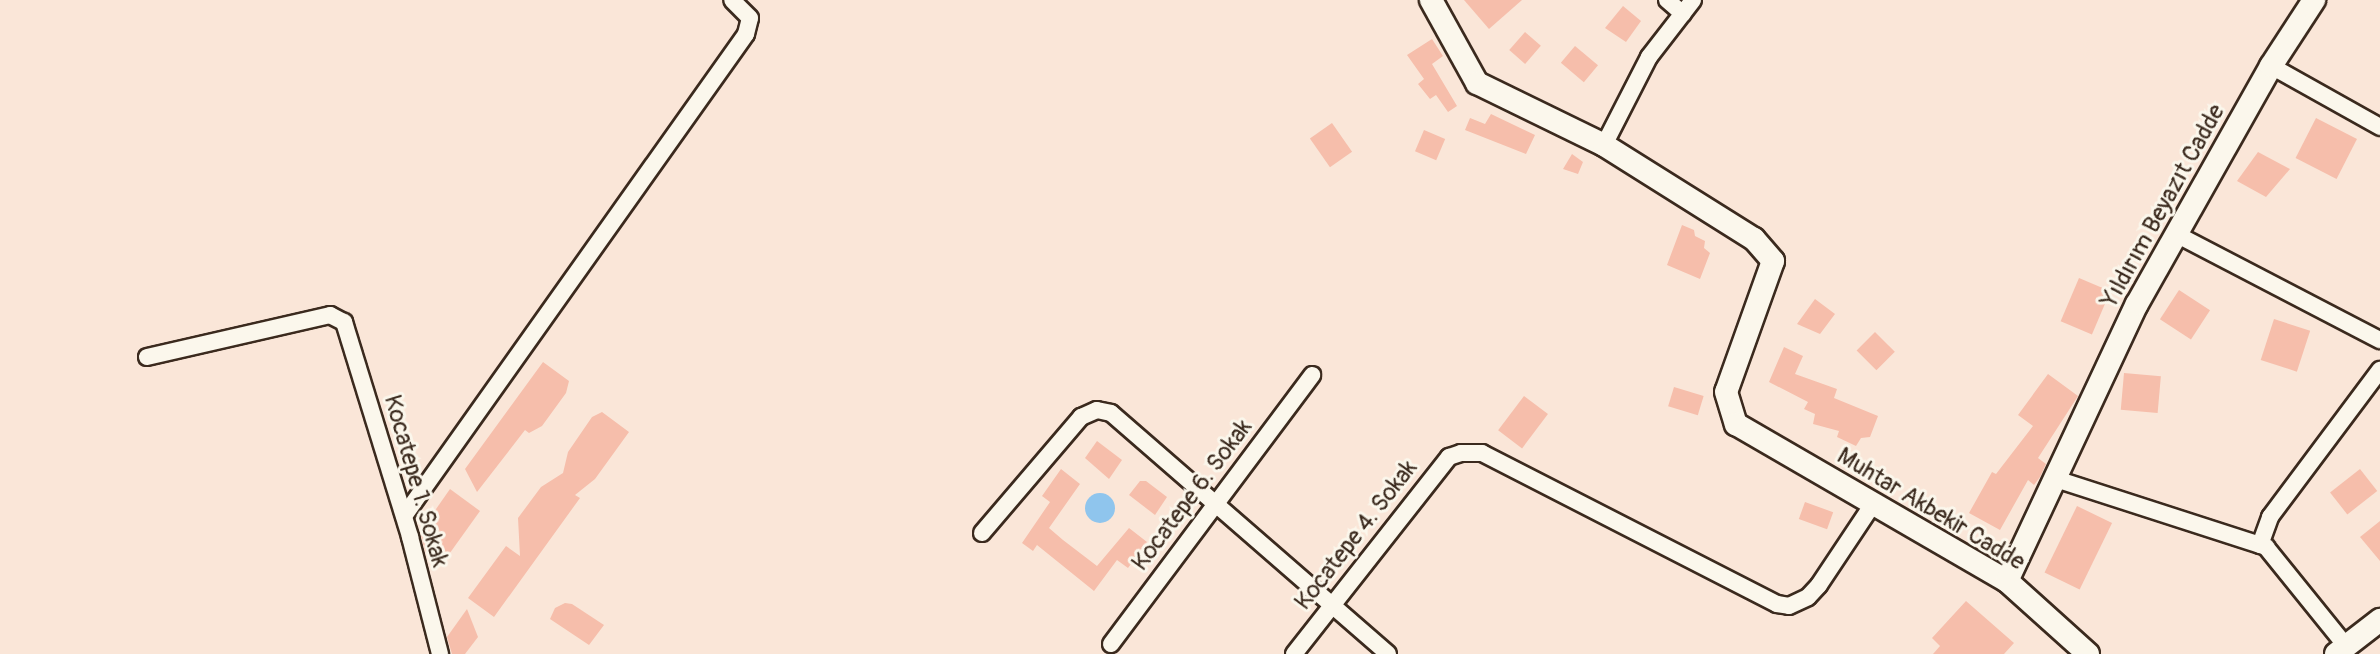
<!DOCTYPE html>
<html>
<head>
<meta charset="utf-8">
<style>
  body { margin:0 }
  #map { position:relative; width:2380px; height:654px; overflow:hidden; background:#fae6d8; font-family:Pangolin,sans-serif }
  div>[style] { position:absolute }
  .water>* { inset:0; background:#8fc5ed }
  .round { border-radius:50% }
  .building>* { inset:0; background:#f6beab; transform-origin:0 0 }
  .roads { filter:drop-shadow(2px 0 #3b2a1e) drop-shadow(-2px 0 #3b2a1e) drop-shadow(0 2px #3b2a1e) drop-shadow(0 -2px #3b2a1e) }
  .street>* { height:16px; margin:-8px; padding:0 8px; transform-origin:8px; border-radius:8px; background:#fbf7ec }
  .secondary>* { height:22px; margin:-11px; padding:0 11px; transform-origin:11px; border-radius:11px; background:#fbf7ec }
  span { translate:-50% -50%; white-space:nowrap; text-align:center; line-height:1.15; -webkit-text-stroke:6px #fbf7ec; paint-order:stroke }
  .street-label { font-size:24px; color:#3b2a1e }
</style>
</head>
<body>
<div id="map">
  <div class="water">
    <div class="round" style="left:1085px;top:493px;width:30px;height:30px"></div>
  </div>
  <div class="building">
    <div style="clip-path:polygon(1464px 0,1522px 0,1489px 29px)"></div>
    <div style="clip-path:polygon(1623px 6px,1641px 21px,1626px 42px,1605px 28px)"></div>
    <div style="left:1525px;top:32px;width:21px;height:24px;rotate:41deg"></div>
    <div style="clip-path:polygon(1432px 39px,1443px 56px,1432px 64px,1457px 106px,1448px 112px,1436px 95px,1430px 99px,1418px 84px,1424px 79px,1407px 55px)"></div>
    <div style="left:1575px;top:46px;width:30px;height:22px;rotate:40deg"></div>
    <div style="clip-path:polygon(1491px 114px,1535px 135px,1526px 154px,1465px 130px,1470px 118px,1485px 124px)"></div>
    <div style="left:2316px;top:118px;width:46px;height:45px;rotate:27deg"></div>
    <div style="left:1332px;top:123px;width:35px;height:27px;rotate:55deg"></div>
    <div style="left:1424px;top:130px;width:23px;height:23px;rotate:23deg"></div>
    <div style="clip-path:polygon(2258px 152px,2290px 169px,2266px 197px,2237px 181px)"></div>
    <div style="clip-path:polygon(1572px 154px,1583px 162px,1578px 174px,1563px 169px)"></div>
    <div style="clip-path:polygon(1682px 225px,1694px 230px,1695px 236px,1705px 241px,1704px 248px,1710px 253px,1700px 279px,1667px 265px)"></div>
    <div style="left:2079px;top:278px;width:34px;height:47px;rotate:23deg"></div>
    <div style="left:2179px;top:290px;width:37px;height:35px;rotate:33deg"></div>
    <div style="clip-path:polygon(1815px 299px,1835px 314px,1820px 334px,1797px 324px)"></div>
    <div style="left:2274px;top:319px;width:38px;height:43px;rotate:18deg"></div>
    <div style="left:1875px;top:332px;width:28px;height:26px;rotate:45deg"></div>
    <div style="clip-path:polygon(1784px 347px,1803px 356px,1795px 374px,1837px 389px,1834px 398px,1878px 416px,1870px 437px,1861px 438px,1856px 446px,1837px 437px,1839px 431px,1813px 424px,1815px 414px,1804px 409px,1808px 402px,1769px 382px)"></div>
    <div style="clip-path:polygon(543px 362px,569px 381px,566px 393px,542px 426px,529px 433px,525px 430px,477px 492px,465px 469px)"></div>
    <div style="left:2124px;top:373px;width:37px;height:37px;rotate:5deg"></div>
    <div style="clip-path:polygon(2048px 374px,2078px 396px,2038px 458px,2046px 464px,2040px 477px,2034px 485px,2028px 480px,2000px 530px,1969px 513px,1992px 472px,1996px 474px,2033px 426px,2018px 415px)"></div>
    <div style="left:1674px;top:387px;width:31px;height:20px;rotate:17deg"></div>
    <div style="left:1524px;top:396px;width:30px;height:43px;rotate:37deg"></div>
    <div style="clip-path:polygon(602px 412px,629px 432px,595px 479px,575px 495px,580px 498px,494px 617px,468px 598px,506px 546px,520px 556px,518px 518px,541px 487px,563px 473px,568px 452px,592px 417px)"></div>
    <div style="clip-path:polygon(1097px 441px,1122px 460px,1109px 479px,1085px 458px)"></div>
    <div style="clip-path:polygon(1061px 469px,1080px 484px,1049px 528px,1063px 540px,1097px 566px,1129px 528px,1147px 542px,1128px 568px,1117px 560px,1094px 591px,1037px 545px,1033px 551px,1022px 543px,1050px 502px,1042px 496px)"></div>
    <div style="left:2360px;top:469px;width:28px;height:38px;rotate:52deg"></div>
    <div style="clip-path:polygon(1140px 481px,1146px 481px,1167px 497px,1155px 515px,1129px 495px)"></div>
    <div style="clip-path:polygon(450px 489px,480px 511px,442px 564px,425px 551px,420px 532px)"></div>
    <div style="left:1805px;top:502px;width:30px;height:18px;rotate:20deg"></div>
    <div style="left:2077px;top:506px;width:39px;height:74px;rotate:26deg"></div>
    <div style="clip-path:polygon(2380px 521px,2380px 561px,2360px 537px)"></div>
    <div style="clip-path:polygon(1966px 601px,2014px 643px,2004px 654px,1933px 654px,1940px 646px,1932px 638px)"></div>
    <div style="clip-path:polygon(565px 603px,572px 604px,604px 625px,589px 645px,550px 619px,555px 608px)"></div>
    <div style="clip-path:polygon(467px 609px,478px 637px,465px 654px,452px 654px,447px 637px)"></div>
  </div>
  <div class="roads">
    <div class="street">
      <div style="left:1667px;top:0;width:21px;rotate:41deg"></div>
      <div style="left:2271px;top:66px;width:125px;rotate:29.2deg"></div>
      <div style="left:1604px;top:145px;width:99px;rotate:-62.9deg"></div>
      <div style="left:1649px;top:57px;width:72px;rotate:-52.3deg"></div>
      <div style="left:2176px;top:234px;width:230px;rotate:27.5deg"></div>
      <div style="left:147px;top:357px;width:188px;rotate:-12.9deg"></div>
      <div style="left:330px;top:315px;width:16px;rotate:27deg"></div>
      <div style="left:344px;top:322px;width:225px;rotate:72.9deg"></div>
      <div style="left:410px;top:537px;width:121px;rotate:75.6deg"></div>
      <div style="left:2053px;top:478px;width:224px;rotate:17.9deg"></div>
      <div style="left:2266px;top:547px;width:127px;rotate:51.1deg"></div>
      <div style="left:404px;top:516px;width:591px;rotate:-54.64deg"></div>
      <div style="left:746px;top:34px;width:16px;rotate:-76deg"></div>
      <div style="left:750px;top:18px;width:25px;rotate:-135deg"></div>
      <div style="left:982px;top:533px;width:153px;rotate:-49.5deg"></div>
      <div style="left:1081px;top:417px;width:17px;rotate:-24deg"></div>
      <div style="left:1097px;top:410px;width:14px;rotate:12deg"></div>
      <div style="left:1111px;top:413px;width:367px;rotate:41deg"></div>
      <div style="left:2260px;top:545px;width:30px;rotate:-70deg"></div>
      <div style="left:2270px;top:517px;width:184px;rotate:-53.2deg"></div>
      <div style="left:1111px;top:644px;width:336px;rotate:-53.2deg"></div>
      <div style="left:1294px;top:654px;width:251px;rotate:-51.8deg"></div>
      <div style="left:1449px;top:457px;width:13px;rotate:-18deg"></div>
      <div style="left:1461px;top:453px;width:21px"></div>
      <div style="left:1482px;top:453px;width:331px;rotate:27.1deg"></div>
      <div style="left:1777px;top:604px;width:12px;rotate:9deg"></div>
      <div style="left:1789px;top:606px;width:21px;rotate:-25deg"></div>
      <div style="left:1808px;top:597px;width:16px;rotate:-47deg"></div>
      <div style="left:1819px;top:585px;width:97px;rotate:-56.3deg"></div>
    </div>
    <div class="secondary">
      <div style="left:1431px;top:0;width:95px;rotate:61deg"></div>
      <div style="left:1477px;top:83px;width:141px;rotate:26deg"></div>
      <div style="left:1604px;top:145px;width:177px;rotate:32.1deg"></div>
      <div style="left:1754px;top:239px;width:29px;rotate:49deg"></div>
      <div style="left:1773px;top:261px;width:139px;rotate:109.7deg"></div>
      <div style="left:1726px;top:392px;width:34px;rotate:73deg"></div>
      <div style="left:1736px;top:424px;width:313px;rotate:30.1deg"></div>
      <div style="left:2007px;top:581px;width:109px;rotate:42deg"></div>
      <div style="left:2007px;top:581px;width:306px;rotate:-64.9deg"></div>
      <div style="left:2137px;top:304px;width:273px;rotate:-60.6deg"></div>
      <div style="left:2271px;top:66px;width:79px;rotate:-56.9deg"></div>
      <div style="left:2336px;top:654px;width:56px;rotate:-37.7deg"></div>
    </div>
  </div>
  <div class="street-label">
    <span style="left:2163px;top:206px;rotate:-61deg">Yıldırım Beyazıt Cadde</span>
    <span style="left:416px;top:481px;rotate:74deg">Kocatepe 1. Sokak</span>
    <span style="left:1192px;top:495px;rotate:-53deg">Kocatepe 6. Sokak</span>
    <span style="left:1931px;top:509px;rotate:31deg">Muhtar Akbekir Cadde</span>
    <span style="left:1356px;top:535px;rotate:-52deg">Kocatepe 4. Sokak</span>
  </div>
</div>
</body>
</html>
